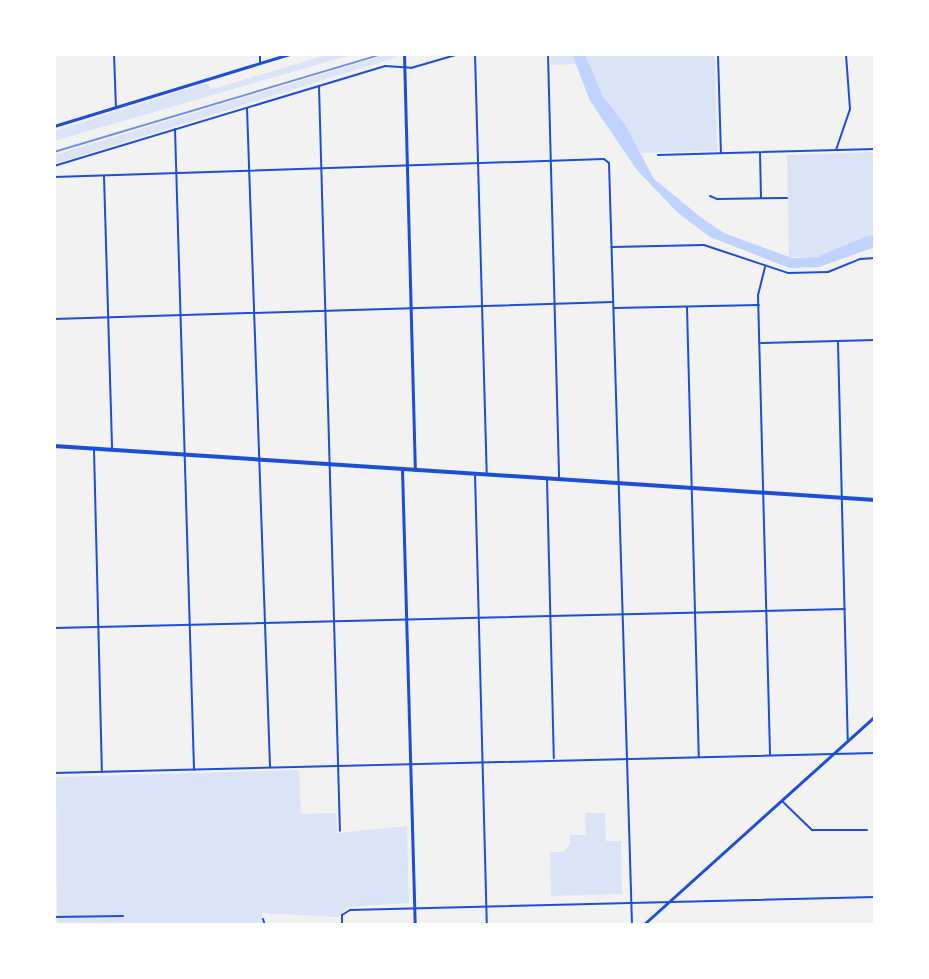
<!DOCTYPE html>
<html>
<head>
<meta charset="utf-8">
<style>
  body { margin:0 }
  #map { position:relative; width:929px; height:979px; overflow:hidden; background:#f2f2f2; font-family:"Public Sans",sans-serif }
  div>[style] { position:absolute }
  .green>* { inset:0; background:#dbe4f7 }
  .water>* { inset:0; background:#bfd3fe }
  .minor>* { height:2px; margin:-1px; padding:0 1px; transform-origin:1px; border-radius:1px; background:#1d4ed8 }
  .tertiary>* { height:3px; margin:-1.5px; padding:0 1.5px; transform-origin:1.5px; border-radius:1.5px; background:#1d4ed8 }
  .primary>* { height:4px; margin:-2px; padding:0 2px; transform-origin:2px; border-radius:2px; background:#1d4ed8 }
  .rail>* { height:1.5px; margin:-0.75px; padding:0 0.75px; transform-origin:0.75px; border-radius:0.75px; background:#7290e2 }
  span { translate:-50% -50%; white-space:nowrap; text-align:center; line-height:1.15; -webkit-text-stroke:5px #fff; paint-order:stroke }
  .frame { position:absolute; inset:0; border:56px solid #fff; pointer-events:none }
</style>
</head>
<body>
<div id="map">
  <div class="green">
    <div style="clip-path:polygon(329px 54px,354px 54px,54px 141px,54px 131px,206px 83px,213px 89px)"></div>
    <div style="clip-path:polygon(389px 54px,397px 57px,54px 164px,54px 155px)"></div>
    <div style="clip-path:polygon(550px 54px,572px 54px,577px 64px,551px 65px)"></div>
    <div style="clip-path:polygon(585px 54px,715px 54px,717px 151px,641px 153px,603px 98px)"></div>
    <div style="clip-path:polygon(875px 152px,875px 236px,816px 257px,789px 257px,787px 155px)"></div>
    <div style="clip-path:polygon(299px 770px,301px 814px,336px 813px,337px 833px,407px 826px,409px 903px,348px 907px,338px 917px,262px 913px,262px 925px,57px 925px,56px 777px)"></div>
    <div style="clip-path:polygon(585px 813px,605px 813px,606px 841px,621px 841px,622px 894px,551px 896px,550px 852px,563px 852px,570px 845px,570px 835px,586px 835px)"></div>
  </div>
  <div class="water">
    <div style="clip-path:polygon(572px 54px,585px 54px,603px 97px,624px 123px,654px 179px,703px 219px,724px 233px,792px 258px,817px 257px,867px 236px,875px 236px,875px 247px,819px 267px,790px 268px,710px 237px,678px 213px,637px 170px,590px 101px)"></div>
  </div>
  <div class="minor">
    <div style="left:114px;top:54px;width:54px;rotate:87.9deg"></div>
    <div style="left:260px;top:54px;width:9px;rotate:90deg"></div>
    <div style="left:475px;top:54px;width:420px;rotate:88.4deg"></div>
    <div style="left:548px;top:54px;width:426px;rotate:88.5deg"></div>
    <div style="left:718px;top:54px;width:99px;rotate:88.3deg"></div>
    <div style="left:319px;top:86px;width:745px;rotate:88.39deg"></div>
    <div style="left:247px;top:108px;width:659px;rotate:88deg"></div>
    <div style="left:175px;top:129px;width:641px;rotate:88.3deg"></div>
    <div style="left:836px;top:150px;width:43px;rotate:-71.1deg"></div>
    <div style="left:850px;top:109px;width:55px;rotate:-94.2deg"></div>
    <div style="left:760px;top:153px;width:45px;rotate:88.7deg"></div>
    <div style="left:658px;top:155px;width:217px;rotate:-1.6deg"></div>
    <div style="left:54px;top:166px;width:346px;rotate:-16.8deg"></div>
    <div style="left:385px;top:66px;width:26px;rotate:4deg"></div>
    <div style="left:411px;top:68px;width:50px;rotate:-16.3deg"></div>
    <div style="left:104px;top:176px;width:273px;rotate:88.3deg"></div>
    <div style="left:54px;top:177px;width:550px;rotate:-1.87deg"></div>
    <div style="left:604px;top:159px;width:6px;rotate:39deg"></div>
    <div style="left:609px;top:163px;width:762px;rotate:88.27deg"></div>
    <div style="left:710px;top:196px;width:8px;rotate:23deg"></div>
    <div style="left:717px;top:199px;width:70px;rotate:-0.8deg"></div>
    <div style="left:612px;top:247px;width:92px;rotate:-1.2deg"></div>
    <div style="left:704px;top:245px;width:89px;rotate:18.4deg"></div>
    <div style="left:788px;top:273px;width:40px;rotate:-1.4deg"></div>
    <div style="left:828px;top:272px;width:35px;rotate:-22deg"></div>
    <div style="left:860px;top:259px;width:15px;rotate:-4deg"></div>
    <div style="left:765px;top:267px;width:29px;rotate:104deg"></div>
    <div style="left:758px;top:295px;width:460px;rotate:88.5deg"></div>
    <div style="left:687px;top:307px;width:450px;rotate:88.5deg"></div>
    <div style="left:614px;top:308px;width:145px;rotate:-1.2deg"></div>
    <div style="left:54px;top:319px;width:559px;rotate:-1.74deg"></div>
    <div style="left:838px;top:342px;width:397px;rotate:88.6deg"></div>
    <div style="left:761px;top:343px;width:114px;rotate:-1.5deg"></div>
    <div style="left:94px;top:449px;width:323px;rotate:88.6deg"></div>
    <div style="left:475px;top:474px;width:451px;rotate:88.5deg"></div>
    <div style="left:547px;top:479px;width:279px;rotate:88.6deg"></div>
    <div style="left:54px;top:628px;width:791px;rotate:-1.38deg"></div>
    <div style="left:54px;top:773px;width:821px;rotate:-1.4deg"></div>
    <div style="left:782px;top:801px;width:42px;rotate:44deg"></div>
    <div style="left:812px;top:830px;width:55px"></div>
    <div style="left:54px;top:917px;width:69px;rotate:-0.8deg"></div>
    <div style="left:263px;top:919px;width:6px;rotate:72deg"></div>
    <div style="left:342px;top:925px;width:10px;rotate:-90deg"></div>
    <div style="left:342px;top:915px;width:9px;rotate:-32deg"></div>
    <div style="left:350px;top:910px;width:525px;rotate:-1.42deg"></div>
  </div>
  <div class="tertiary">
    <div style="left:404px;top:54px;width:416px;rotate:88.5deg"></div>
    <div style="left:54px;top:126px;width:247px;rotate:-17deg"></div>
    <div style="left:402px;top:469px;width:456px;rotate:88.4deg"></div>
    <div style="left:643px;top:925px;width:312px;rotate:-42deg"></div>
  </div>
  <div class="primary">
    <div style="left:54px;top:446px;width:823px;rotate:3.76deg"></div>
  </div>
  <div class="rail">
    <div style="left:54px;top:152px;width:342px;rotate:-16.6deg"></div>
  </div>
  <div class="frame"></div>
</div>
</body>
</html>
